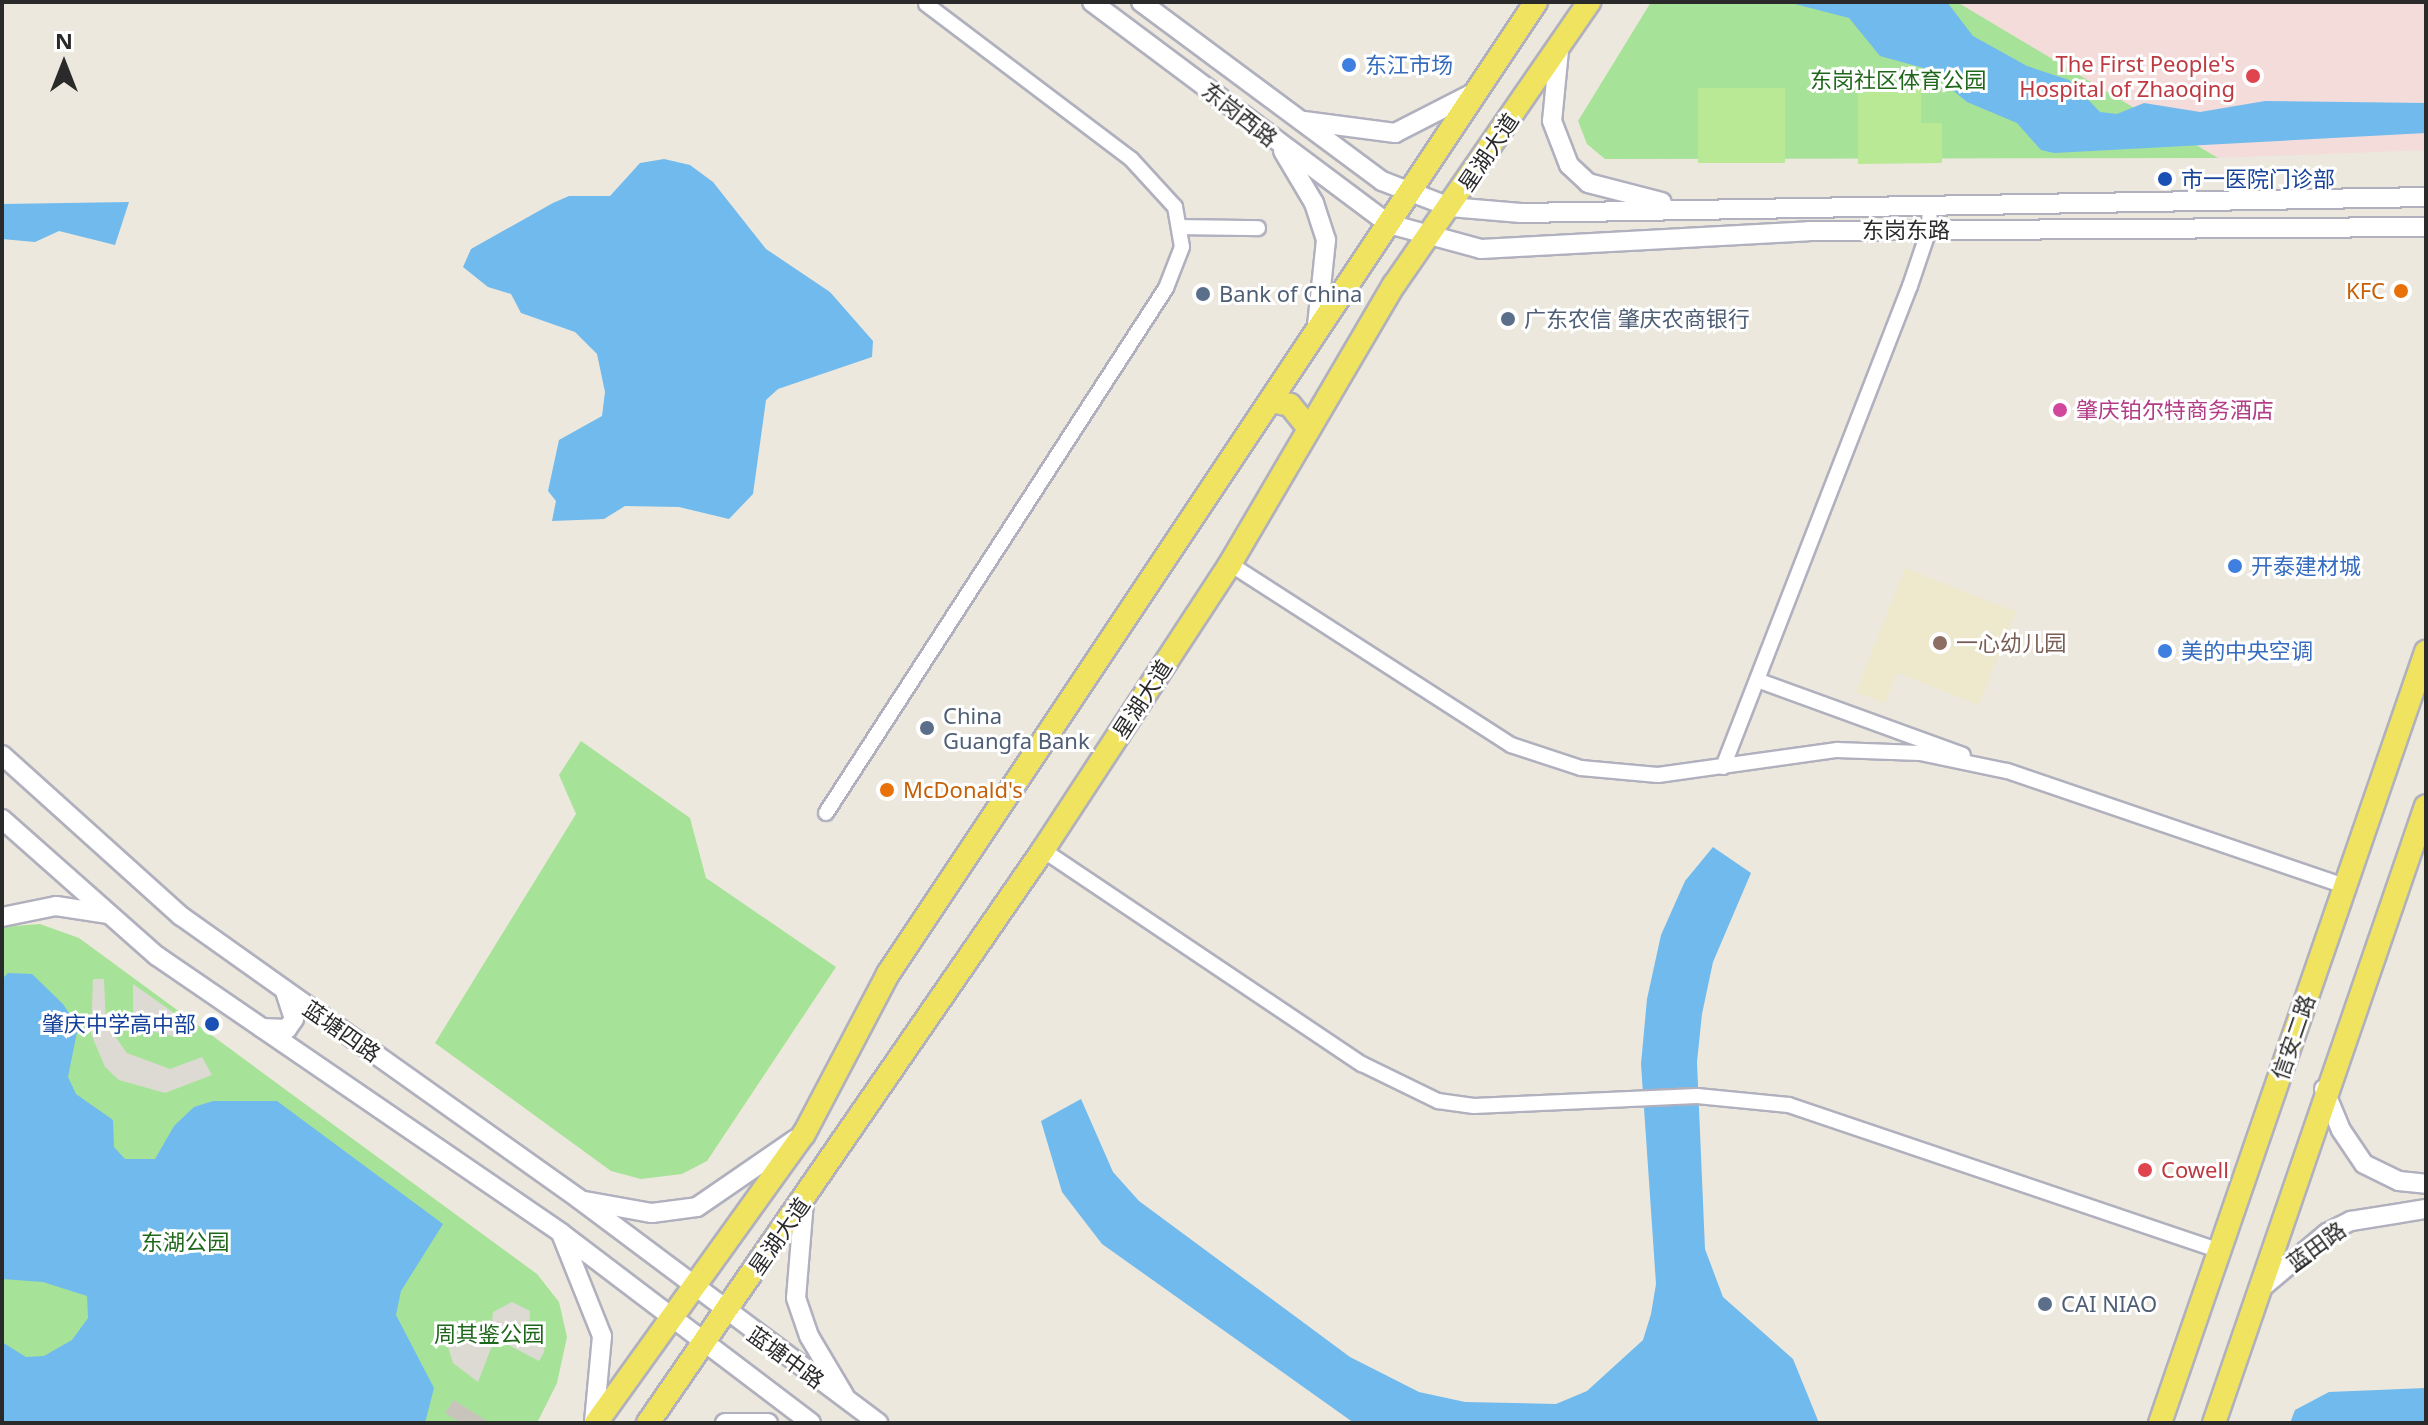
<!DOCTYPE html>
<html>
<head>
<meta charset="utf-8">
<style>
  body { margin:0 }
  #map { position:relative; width:2428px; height:1425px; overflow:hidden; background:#ece8dd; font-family:"Noto Sans","Noto Sans SC",sans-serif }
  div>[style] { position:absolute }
  .education>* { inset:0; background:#eee8cc }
  .medical>* { inset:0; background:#f3dcda }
  .green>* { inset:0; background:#a7e299 }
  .pitch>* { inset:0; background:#b9e995; transform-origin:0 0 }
  .plaza>* { inset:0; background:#dcdad3 }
  .water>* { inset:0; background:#71baed }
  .building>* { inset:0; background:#c8c4bc }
  .roads { filter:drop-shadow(2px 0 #b0b0be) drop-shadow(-2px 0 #b0b0be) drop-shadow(0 2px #b0b0be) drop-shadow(0 -2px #b0b0be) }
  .street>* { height:14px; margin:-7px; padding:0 7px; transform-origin:7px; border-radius:7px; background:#fff }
  .secondary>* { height:18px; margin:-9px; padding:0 9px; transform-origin:9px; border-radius:9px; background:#fff }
  .primary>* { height:22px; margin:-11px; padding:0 11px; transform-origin:11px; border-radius:11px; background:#efe35f }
  .dots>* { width:22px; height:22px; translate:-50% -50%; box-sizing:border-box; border:4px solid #fff; border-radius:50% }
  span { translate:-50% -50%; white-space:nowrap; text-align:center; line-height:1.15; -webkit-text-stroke:6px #fff; paint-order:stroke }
  .health-label { font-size:22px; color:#be3a42 }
  .right { translate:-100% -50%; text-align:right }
  .left { translate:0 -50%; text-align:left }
  .shop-label { font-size:22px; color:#366cbe }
  .park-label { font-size:22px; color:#1f671b }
  .street-label { font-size:22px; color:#2a2a2a }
  .transit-label { font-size:22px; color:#164399 }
  .food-label { font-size:22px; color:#c56008 }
  .service-label { font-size:22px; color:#4e5e75 }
  .hotel-label { font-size:22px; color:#b23c85 }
  .education-label { font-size:22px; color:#785e54 }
  .frame { position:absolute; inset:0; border:4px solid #2a2a2a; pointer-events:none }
  .north { position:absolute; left:24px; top:24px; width:80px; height:80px; -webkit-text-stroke:6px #fff; paint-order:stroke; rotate:0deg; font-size:22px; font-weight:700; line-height:32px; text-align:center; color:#2a2a2a }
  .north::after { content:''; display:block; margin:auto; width:28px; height:36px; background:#2a2a2a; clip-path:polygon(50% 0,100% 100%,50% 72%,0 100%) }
</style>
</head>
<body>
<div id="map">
  <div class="education">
    <div style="clip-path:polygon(1905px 568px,2016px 612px,1979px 705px,1897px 673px,1885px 703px,1856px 692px)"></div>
  </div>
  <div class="medical">
    <div style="clip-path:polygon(1957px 2px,2426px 2px,2426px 150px,2218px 158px)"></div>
  </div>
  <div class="green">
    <div style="clip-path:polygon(1651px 2px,1957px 2px,2218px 158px,1605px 159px,1587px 144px,1578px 121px)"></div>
    <div style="clip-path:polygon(581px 741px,690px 818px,706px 878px,836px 967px,707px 1161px,682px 1174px,641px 1179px,611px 1171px,435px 1043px,576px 814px,559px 775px)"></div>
    <div style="clip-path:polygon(40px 924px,79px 938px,537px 1274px,559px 1302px,567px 1337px,557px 1383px,537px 1423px,2px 1423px,2px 927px)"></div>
  </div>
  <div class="pitch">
    <div style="clip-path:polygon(1858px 84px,1921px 84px,1921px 123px,1942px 123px,1942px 163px,1858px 164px)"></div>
    <div style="left:1698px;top:88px;width:87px;height:75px"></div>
  </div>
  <div class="plaza">
    <div style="clip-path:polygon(93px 979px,104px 979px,106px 1024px,127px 1053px,170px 1069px,202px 1057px,212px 1075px,165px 1093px,119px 1080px,105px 1067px,91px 1034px)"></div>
    <div style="clip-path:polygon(133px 984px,164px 1006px,196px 1028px,177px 1037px,147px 1030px,133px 1014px)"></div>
    <div style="clip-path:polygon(512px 1302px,530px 1311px,529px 1337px,546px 1335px,544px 1352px,539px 1361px,495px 1338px,478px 1382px,453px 1363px,445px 1337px,491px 1331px,493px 1312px)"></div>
  </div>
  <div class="water">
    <div style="clip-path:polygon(1787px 2px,1947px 2px,1973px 36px,2027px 66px,2069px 80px,2100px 112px,2117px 114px,2144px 103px,2200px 112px,2265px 101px,2426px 103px,2426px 133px,2054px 153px,2041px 150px,2017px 123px,1967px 102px,1927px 69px,1880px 56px,1849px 18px)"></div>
    <div style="clip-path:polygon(664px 159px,690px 165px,713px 182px,766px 249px,830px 292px,873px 341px,872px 357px,778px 389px,766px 400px,753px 494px,729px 519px,679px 507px,625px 506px,604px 519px,552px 521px,556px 501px,548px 491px,559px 440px,602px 416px,605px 392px,597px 354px,575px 332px,521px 313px,511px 294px,488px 287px,463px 267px,471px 249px,553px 203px,569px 196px,610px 196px,640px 163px)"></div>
    <div style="clip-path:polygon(129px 202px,115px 245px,59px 231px,35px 242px,2px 239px,2px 204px)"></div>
    <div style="clip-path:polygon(1713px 847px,1751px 873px,1713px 962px,1702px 1014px,1697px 1062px,1705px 1249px,1723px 1297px,1793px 1359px,1819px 1423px,1354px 1423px,1102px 1244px,1062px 1192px,1041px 1121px,1081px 1099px,1113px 1172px,1139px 1201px,1350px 1357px,1419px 1392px,1465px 1402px,1556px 1404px,1587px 1391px,1643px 1340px,1651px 1314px,1656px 1284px,1641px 1064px,1647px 999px,1661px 935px,1685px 881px)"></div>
    <div style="clip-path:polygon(8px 973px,32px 974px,63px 1004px,78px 1027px,68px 1077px,76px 1094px,113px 1120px,114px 1147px,125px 1159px,155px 1159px,174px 1126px,194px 1107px,213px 1101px,277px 1101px,443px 1224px,401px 1291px,396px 1315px,434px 1388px,425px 1423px,2px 1422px,2px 1342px,26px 1357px,44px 1356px,72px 1340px,88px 1318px,87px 1296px,43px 1282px,2px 1279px,2px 979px)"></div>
    <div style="clip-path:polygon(2426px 1388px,2426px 1423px,2290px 1423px,2295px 1410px,2329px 1392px)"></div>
  </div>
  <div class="building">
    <div style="clip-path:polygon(454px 1400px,490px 1423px,461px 1423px,445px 1413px)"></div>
  </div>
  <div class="roads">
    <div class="street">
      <div style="left:1182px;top:227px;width:76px;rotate:0.8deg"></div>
      <div style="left:1230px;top:564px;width:334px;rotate:32.8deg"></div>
      <div style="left:1511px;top:745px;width:74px;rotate:18.2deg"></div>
      <div style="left:1581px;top:768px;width:77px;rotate:5.2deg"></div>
      <div style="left:1658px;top:775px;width:181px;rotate:-8deg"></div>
      <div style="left:1837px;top:750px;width:83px;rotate:2.1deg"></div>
      <div style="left:1920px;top:753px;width:89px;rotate:11.7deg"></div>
      <div style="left:2007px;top:771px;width:357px;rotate:18.8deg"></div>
      <div style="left:1757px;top:680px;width:219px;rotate:20deg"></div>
      <div style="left:1723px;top:767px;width:516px;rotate:-68.76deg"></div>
      <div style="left:1910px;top:286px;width:59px;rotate:-71.3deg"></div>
      <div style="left:1929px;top:230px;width:24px;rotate:-88deg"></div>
      <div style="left:826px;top:813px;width:625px;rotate:-57.07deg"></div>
      <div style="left:1166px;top:288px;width:44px;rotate:-68.7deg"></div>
      <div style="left:1182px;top:247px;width:41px;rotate:-99.9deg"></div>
      <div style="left:1175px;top:207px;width:65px;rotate:-132.5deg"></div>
      <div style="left:1131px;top:159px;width:257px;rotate:-142.9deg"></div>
      <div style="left:1043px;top:850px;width:384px;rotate:33.9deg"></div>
      <div style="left:1362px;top:1064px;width:85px;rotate:26deg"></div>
      <div style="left:1438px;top:1101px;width:36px;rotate:8deg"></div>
      <div style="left:1474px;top:1106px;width:223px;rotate:-2.6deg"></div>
      <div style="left:1697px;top:1096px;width:92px;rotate:5.6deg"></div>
      <div style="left:1789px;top:1105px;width:455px;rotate:18.7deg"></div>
    </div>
    <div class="secondary">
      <div style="left:1092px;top:2px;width:371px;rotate:36.8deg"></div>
      <div style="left:1389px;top:224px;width:95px;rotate:15.2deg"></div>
      <div style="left:1481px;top:249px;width:328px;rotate:-3.1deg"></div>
      <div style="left:1809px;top:231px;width:617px;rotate:-0.37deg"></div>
      <div style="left:1141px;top:2px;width:300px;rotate:36.6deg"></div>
      <div style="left:1382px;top:181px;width:73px;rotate:20.9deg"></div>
      <div style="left:1450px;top:207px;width:71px;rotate:4.8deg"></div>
      <div style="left:1521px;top:213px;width:905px;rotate:-1.01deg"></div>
      <div style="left:1559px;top:50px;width:71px;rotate:95.6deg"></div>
      <div style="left:1552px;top:121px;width:47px;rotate:68.9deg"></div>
      <div style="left:1569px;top:165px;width:26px;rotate:43deg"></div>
      <div style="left:1588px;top:183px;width:76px;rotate:14.4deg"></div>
      <div style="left:1304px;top:121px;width:92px;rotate:7.5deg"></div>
      <div style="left:1395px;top:133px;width:90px;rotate:-27.1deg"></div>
      <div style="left:1283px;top:151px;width:61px;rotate:59.2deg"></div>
      <div style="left:1314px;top:203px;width:39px;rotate:72deg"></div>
      <div style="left:1326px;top:240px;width:86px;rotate:96deg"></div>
      <div style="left:2px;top:755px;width:241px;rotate:42deg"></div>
      <div style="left:181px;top:916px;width:488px;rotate:35.4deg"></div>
      <div style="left:579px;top:1199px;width:374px;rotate:36.8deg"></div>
      <div style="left:2px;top:819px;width:207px;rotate:41.5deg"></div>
      <div style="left:157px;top:956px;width:490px;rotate:34.4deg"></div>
      <div style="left:561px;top:1233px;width:314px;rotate:37.2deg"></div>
      <div style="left:2px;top:917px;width:55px;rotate:-11.5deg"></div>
      <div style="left:56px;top:906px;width:53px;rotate:8.7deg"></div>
      <div style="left:262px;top:1028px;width:25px;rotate:2deg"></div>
      <div style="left:287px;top:1029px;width:12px;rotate:-55deg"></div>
      <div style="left:294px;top:1019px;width:28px;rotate:-108deg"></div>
      <div style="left:2324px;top:1089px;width:44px;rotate:67.5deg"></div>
      <div style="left:2341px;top:1130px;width:41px;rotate:55.9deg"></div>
      <div style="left:2364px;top:1164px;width:39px;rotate:26deg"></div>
      <div style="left:2399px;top:1181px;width:27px;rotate:6deg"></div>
      <div style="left:585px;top:1201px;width:68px;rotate:10.2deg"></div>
      <div style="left:652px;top:1213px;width:45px;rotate:-7.6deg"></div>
      <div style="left:697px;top:1207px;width:120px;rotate:-34.5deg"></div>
      <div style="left:804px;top:1201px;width:97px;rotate:94.7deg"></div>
      <div style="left:796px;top:1298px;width:40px;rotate:71.1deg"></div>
      <div style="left:809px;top:1336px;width:69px;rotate:59.3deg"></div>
      <div style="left:562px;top:1236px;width:108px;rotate:68.2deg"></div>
      <div style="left:602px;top:1336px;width:87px;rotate:95.3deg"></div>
      <div style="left:2259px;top:1290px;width:89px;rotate:-40deg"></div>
      <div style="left:2327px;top:1233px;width:27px;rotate:-27deg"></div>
      <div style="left:2351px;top:1221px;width:76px;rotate:-9.1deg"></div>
      <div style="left:725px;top:1423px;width:43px"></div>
    </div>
    <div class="primary">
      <div style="left:1270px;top:401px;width:20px;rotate:11deg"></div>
      <div style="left:1290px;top:405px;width:27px;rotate:51deg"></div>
      <div style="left:596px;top:1423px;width:356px;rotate:-54.3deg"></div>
      <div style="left:804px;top:1134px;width:181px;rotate:-62.3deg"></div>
      <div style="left:888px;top:974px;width:1168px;rotate:-56.31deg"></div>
      <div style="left:648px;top:1423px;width:696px;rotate:-55.42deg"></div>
      <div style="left:1043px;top:850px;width:342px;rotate:-56.8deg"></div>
      <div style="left:1230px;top:564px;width:324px;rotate:-59.6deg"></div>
      <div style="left:1394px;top:285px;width:344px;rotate:-55.4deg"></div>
      <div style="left:2160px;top:1423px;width:816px;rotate:-70.97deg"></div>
      <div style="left:2214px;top:1423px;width:652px;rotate:-71.04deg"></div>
    </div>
  </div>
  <div class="dots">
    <div style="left:1349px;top:65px;background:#3f7fe0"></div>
    <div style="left:2253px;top:76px;background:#e0444e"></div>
    <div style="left:2165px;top:179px;background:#1a4fb4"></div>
    <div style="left:2401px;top:291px;background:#e8710a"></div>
    <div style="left:1203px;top:294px;background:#5c6f8a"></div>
    <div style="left:1508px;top:319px;background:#5c6f8a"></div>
    <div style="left:2060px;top:410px;background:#d1479c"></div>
    <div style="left:2235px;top:566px;background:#3f7fe0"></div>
    <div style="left:1940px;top:643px;background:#8d6e63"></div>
    <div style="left:2165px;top:651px;background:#3f7fe0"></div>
    <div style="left:927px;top:728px;background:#5c6f8a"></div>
    <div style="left:887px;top:790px;background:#e8710a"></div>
    <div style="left:212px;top:1024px;background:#1a4fb4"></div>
    <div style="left:2145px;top:1170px;background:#e0444e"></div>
    <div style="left:2045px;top:1304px;background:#5c6f8a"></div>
  </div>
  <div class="health-label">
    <span class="right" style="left:2235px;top:76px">The First People's<br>Hospital of Zhaoqing</span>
    <span class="left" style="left:2161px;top:1170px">Cowell</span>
  </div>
  <div class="shop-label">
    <span class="left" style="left:1365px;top:65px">东江市场</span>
    <span class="left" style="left:2251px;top:566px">开泰建材城</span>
    <span class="left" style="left:2181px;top:651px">美的中央空调</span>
  </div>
  <div class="park-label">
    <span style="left:1898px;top:80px">东岗社区体育公园</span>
    <span style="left:185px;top:1242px">东湖公园</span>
    <span style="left:489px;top:1334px">周其鉴公园</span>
  </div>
  <div class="street-label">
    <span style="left:1240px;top:114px;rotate:38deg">东岗西路</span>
    <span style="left:1488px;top:152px;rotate:-56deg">星湖大道</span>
    <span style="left:1906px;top:230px">东岗东路</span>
    <span style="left:1142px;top:699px;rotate:-57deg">星湖大道</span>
    <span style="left:342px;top:1031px;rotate:35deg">蓝塘四路</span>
    <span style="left:2293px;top:1037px;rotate:-71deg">信安二路</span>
    <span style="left:779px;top:1236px;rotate:-55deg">星湖大道</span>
    <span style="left:2316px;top:1246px;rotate:-36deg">蓝田路</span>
    <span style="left:786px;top:1357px;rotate:36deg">蓝塘中路</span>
  </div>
  <div class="transit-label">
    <span class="left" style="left:2181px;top:179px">市一医院门诊部</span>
    <span class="right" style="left:196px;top:1024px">肇庆中学高中部</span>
  </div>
  <div class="food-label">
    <span class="right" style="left:2385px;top:291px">KFC</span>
    <span class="left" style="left:903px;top:790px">McDonald's</span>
  </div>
  <div class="service-label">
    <span class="left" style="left:1219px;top:294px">Bank of China</span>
    <span class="left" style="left:1524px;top:319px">广东农信 肇庆农商银行</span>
    <span class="left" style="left:943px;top:728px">China<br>Guangfa Bank</span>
    <span class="left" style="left:2061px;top:1304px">CAI NIAO</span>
  </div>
  <div class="hotel-label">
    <span class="left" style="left:2076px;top:410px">肇庆铂尔特商务酒店</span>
  </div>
  <div class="education-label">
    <span class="left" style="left:1956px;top:643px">一心幼儿园</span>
  </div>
  <div class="frame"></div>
  <div class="north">N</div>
</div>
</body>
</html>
